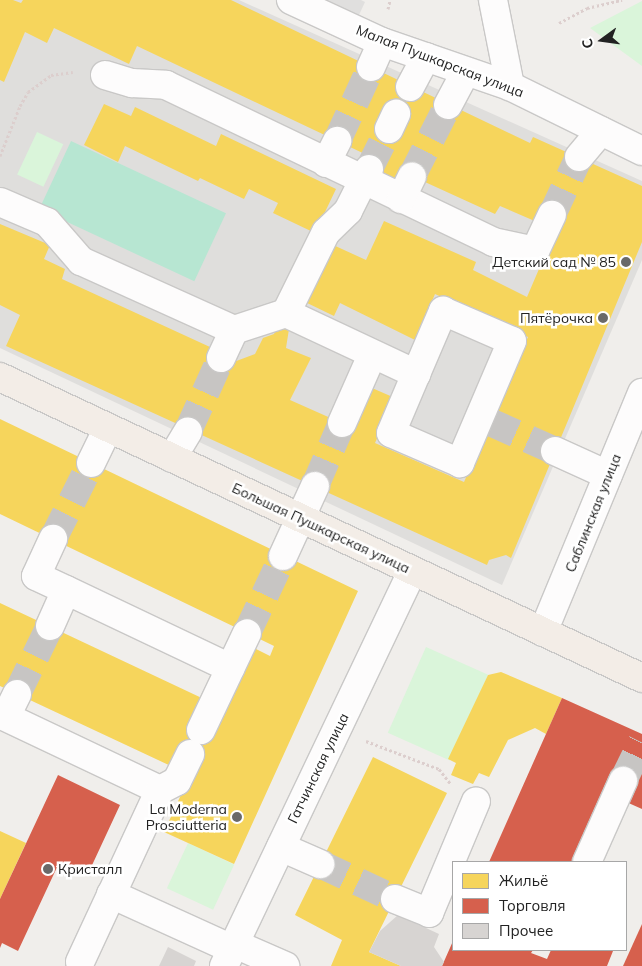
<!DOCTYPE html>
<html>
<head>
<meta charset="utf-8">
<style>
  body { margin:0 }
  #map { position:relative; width:642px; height:966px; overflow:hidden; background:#f0eeeb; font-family:Mulish,sans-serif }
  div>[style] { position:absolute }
  .residential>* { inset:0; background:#dfdedc }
  .park>* { inset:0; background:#daf5da; transform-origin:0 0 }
  .pitch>* { inset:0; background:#b7e6d2; transform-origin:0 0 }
  .parking>* { inset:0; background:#e0dfde }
  .homes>* { inset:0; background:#f6d55c }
  .shops>* { inset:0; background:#d6604d }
  .building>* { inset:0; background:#d7d4d2 }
  .minor-tunnel>* { height:28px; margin-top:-14px; transform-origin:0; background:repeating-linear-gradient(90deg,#c7c5c3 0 28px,transparent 0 42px) }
  .path>* { height:3px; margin-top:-1.5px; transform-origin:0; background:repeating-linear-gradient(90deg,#dccecd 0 2.5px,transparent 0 5px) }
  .roads { filter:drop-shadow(1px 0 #c9c8c7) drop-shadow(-1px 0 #c9c8c7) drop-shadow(0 1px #c9c8c7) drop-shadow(0 -1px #c9c8c7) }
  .minor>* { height:28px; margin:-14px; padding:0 14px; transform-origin:14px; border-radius:14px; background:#fdfcfc }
  .major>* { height:28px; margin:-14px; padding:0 14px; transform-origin:14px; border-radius:14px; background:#f3ede7 }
  .dots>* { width:14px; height:14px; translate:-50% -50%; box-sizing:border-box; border:2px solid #fff; border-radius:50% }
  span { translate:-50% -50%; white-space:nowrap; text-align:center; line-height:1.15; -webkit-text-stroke:5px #fff; paint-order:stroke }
  .street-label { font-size:14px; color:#222 }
  .poi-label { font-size:14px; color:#222 }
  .right { translate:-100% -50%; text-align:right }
  .left { translate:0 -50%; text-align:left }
  .legend { position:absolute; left:452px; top:861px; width:175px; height:90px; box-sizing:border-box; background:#fff; border:1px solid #a7a7a7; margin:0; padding:6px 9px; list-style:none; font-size:15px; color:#222 }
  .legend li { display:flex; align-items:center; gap:10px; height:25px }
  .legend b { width:25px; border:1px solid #a7a7a7 }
  .north { position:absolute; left:577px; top:15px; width:50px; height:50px; -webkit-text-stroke:4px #fff; paint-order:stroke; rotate:256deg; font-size:14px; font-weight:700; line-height:20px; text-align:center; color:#222 }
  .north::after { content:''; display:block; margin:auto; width:18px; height:22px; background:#222; clip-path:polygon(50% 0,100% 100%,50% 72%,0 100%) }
</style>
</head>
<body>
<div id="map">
  <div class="residential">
    <div style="clip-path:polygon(0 0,239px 0,642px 181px,642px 260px,502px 585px,0 348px)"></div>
  </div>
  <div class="park">
    <div style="clip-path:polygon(642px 1px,642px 66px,590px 28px)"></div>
    <div style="left:37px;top:132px;width:29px;height:47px;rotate:25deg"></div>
    <div style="left:426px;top:647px;width:68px;height:94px;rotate:24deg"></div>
    <div style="left:188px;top:843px;width:51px;height:50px;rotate:25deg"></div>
  </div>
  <div class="pitch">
    <div style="left:71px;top:141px;width:171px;height:75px;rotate:25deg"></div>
  </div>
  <div class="parking">
    <div style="clip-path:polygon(326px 0,361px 0,365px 2px,359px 15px)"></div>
  </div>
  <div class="homes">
    <div style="clip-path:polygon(0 0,13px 0,21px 3px,23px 0,231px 0,530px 143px,533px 137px,642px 186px,642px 242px,511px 558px,506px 555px,489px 560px,487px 565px,6px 346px,20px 315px,0 305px,0 224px,50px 245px,44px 259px,65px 269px,62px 279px,210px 347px,208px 353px,231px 363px,255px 354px,263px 338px,274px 334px,278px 325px,289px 329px,286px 348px,311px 358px,290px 400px,353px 428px,372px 388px,395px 398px,375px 443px,464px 482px,528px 337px,435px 294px,415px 340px,340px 303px,334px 316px,303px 301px,331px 244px,366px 260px,384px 221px,476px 262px,473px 270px,527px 297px,560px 220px,537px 222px,500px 206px,495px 214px,403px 172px,398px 183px,363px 166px,369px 156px,137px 46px,129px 64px,54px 28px,47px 43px,25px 32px,4px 82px,0 80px)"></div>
    <div style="clip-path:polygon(104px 104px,131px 116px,135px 107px,216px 146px,221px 134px,336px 189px,315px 233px,273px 213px,278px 203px,249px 189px,244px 199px,200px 178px,198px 181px,125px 146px,118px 162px,84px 145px)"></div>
    <div style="clip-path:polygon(0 419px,358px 591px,234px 864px,164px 832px,200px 753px,173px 767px,0 686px,0 603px,206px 700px,250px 646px,270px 656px,274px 646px,0 514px)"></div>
    <div style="clip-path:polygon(501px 672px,562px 698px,546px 734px,535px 728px,508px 740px,489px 777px,479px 773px,473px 784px,451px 775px,456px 763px,448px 759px,488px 675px)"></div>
    <div style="clip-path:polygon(373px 757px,447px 793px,369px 952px,401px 966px,331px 966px,342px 940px,295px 915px)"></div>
    <div style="clip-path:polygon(0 831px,26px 843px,0 899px)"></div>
  </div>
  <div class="shops">
    <div style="clip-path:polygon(562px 698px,642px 734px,642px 809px,624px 801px,574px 862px,489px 862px)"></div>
    <div style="clip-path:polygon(58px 775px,120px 805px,87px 876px,59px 863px,18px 951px,2px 943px,0 948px,0 899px)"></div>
    <div style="clip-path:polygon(642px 924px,642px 966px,623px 966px)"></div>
    <div style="clip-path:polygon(453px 941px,453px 950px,533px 950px,531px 953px,547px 959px,551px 950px,613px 951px,607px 966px,442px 966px)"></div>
  </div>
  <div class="building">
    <div style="clip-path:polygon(398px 915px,439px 934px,434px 947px,444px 962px,442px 966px,401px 966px,369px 952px,380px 931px)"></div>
    <div style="clip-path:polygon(168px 947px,196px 961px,194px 966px,159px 966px)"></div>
  </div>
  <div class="minor-tunnel">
    <div style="left:337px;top:141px;width:81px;rotate:-65.3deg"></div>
    <div style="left:369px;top:169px;width:45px;rotate:-63.4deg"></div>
    <div style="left:412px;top:176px;width:80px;rotate:-63.1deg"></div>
    <div style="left:552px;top:215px;width:64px;rotate:-65deg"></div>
    <div style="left:490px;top:422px;width:71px;rotate:24deg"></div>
    <div style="left:188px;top:431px;width:80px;rotate:-65.7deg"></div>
    <div style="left:315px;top:486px;width:69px;rotate:-66.8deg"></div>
    <div style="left:53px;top:539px;width:85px;rotate:-63.4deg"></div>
    <div style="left:247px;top:633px;width:85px;rotate:-64.9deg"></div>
    <div style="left:17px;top:694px;width:76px;rotate:-64.1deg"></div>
    <div style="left:623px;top:781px;width:43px;rotate:-64deg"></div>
    <div style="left:320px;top:864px;width:83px;rotate:25deg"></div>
  </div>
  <div class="path">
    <div style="left:388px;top:9px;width:9px;rotate:-77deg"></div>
    <div style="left:559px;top:23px;width:32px;rotate:-28deg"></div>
    <div style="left:587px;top:8px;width:36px;rotate:-13deg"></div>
    <div style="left:0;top:156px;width:54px;rotate:-68.2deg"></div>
    <div style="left:20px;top:106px;width:16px;rotate:-60deg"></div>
    <div style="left:28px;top:92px;width:29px;rotate:-36deg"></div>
    <div style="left:51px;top:75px;width:22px;rotate:-8deg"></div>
    <div style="left:366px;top:741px;width:78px;rotate:21deg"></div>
    <div style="left:439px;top:769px;width:18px;rotate:52deg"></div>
  </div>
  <div class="roads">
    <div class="minor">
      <div style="left:291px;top:0;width:100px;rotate:24.8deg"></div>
      <div style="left:382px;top:42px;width:135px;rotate:19deg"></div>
      <div style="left:510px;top:86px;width:147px;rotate:26.2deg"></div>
      <div style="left:493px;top:0;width:88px;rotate:78.8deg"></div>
      <div style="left:371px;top:67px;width:27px;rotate:-66deg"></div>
      <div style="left:105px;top:75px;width:28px;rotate:17deg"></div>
      <div style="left:132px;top:83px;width:34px;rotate:3deg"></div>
      <div style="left:166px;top:85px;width:363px;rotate:25.6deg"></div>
      <div style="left:493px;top:242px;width:43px;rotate:12.1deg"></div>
      <div style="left:535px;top:251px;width:40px;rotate:-65deg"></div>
      <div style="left:410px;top:87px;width:34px;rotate:-62deg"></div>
      <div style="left:448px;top:105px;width:38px;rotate:-62deg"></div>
      <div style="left:389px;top:129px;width:17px;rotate:-65deg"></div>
      <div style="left:579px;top:157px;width:34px;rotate:-50deg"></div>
      <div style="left:326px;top:163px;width:25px;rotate:-63deg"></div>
      <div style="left:369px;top:169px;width:47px;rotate:116.6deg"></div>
      <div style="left:348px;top:211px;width:30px;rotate:136deg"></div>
      <div style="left:326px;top:232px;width:90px;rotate:116.3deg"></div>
      <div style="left:286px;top:313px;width:144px;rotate:25.1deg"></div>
      <div style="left:416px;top:374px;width:69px;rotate:-66.8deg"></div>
      <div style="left:443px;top:311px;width:75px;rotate:23.5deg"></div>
      <div style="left:512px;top:341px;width:133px;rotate:113.1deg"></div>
      <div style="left:460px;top:463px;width:75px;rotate:-156.5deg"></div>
      <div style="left:391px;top:433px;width:64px;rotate:-67deg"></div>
      <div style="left:401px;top:199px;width:25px;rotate:-64deg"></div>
      <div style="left:0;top:202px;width:51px;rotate:23.1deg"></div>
      <div style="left:47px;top:222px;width:52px;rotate:48.9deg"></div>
      <div style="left:81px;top:261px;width:168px;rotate:24.3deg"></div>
      <div style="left:234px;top:330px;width:55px;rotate:-18.1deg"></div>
      <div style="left:221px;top:358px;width:31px;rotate:-65deg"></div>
      <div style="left:342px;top:423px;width:74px;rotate:-66.2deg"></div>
      <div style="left:555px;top:451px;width:58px;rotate:24.4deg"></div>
      <div style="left:172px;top:458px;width:31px;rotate:-59deg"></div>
      <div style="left:91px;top:463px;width:39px;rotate:-64deg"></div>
      <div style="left:283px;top:556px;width:77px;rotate:-65.4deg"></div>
      <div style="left:66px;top:590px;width:182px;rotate:25.4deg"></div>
      <div style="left:50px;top:626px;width:39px;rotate:-66deg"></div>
      <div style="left:66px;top:590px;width:33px;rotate:-155deg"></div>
      <div style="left:36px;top:576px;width:41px;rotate:-65.3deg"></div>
      <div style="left:543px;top:632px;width:259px;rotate:-67.5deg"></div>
      <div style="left:17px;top:694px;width:25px;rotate:116deg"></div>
      <div style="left:6px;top:717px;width:170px;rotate:25.4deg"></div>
      <div style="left:201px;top:730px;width:107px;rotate:-64.6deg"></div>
      <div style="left:281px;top:847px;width:43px;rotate:23.6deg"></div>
      <div style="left:587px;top:862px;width:89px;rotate:-66deg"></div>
      <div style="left:111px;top:894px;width:133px;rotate:24.4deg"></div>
      <div style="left:395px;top:899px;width:37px;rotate:22deg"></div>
      <div style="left:429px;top:913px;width:121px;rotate:-67.2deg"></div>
      <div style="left:235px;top:944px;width:55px;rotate:23.7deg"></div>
      <div style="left:80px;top:962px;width:190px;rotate:-65.1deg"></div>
      <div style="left:160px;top:790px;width:19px;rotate:-28deg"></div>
      <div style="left:177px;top:781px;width:30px;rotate:-64deg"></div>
      <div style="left:224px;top:966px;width:437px;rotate:-64.5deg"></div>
    </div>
    <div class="major">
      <div style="left:0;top:377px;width:709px;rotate:25.12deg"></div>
    </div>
  </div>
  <div class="dots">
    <div style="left:626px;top:262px;background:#6a6968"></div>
    <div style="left:603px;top:318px;background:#6a6968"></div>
    <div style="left:237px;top:817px;background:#6a6968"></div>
    <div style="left:48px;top:869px;background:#6a6968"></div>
  </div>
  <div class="street-label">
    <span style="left:440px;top:61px;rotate:21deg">Малая Пушкарская улица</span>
    <span style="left:593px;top:513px;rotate:-68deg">Саблинская улица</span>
    <span style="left:321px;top:528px;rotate:25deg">Большая Пушкарская улица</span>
    <span style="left:318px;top:768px;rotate:-64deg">Гатчинская улица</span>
  </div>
  <div class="poi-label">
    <span class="right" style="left:616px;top:262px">Детский сад № 85</span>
    <span class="right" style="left:593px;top:318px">Пятёрочка</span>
    <span class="right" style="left:227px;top:817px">La Moderna<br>Prosciutteria</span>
    <span class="left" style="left:58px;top:869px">Кристалл</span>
  </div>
  <ul class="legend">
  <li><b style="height:14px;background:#f6d55c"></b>Жильё</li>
  <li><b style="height:14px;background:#d6604d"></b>Торговля</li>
  <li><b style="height:14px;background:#d7d4d2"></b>Прочее</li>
  </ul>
  <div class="north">С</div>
</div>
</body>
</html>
